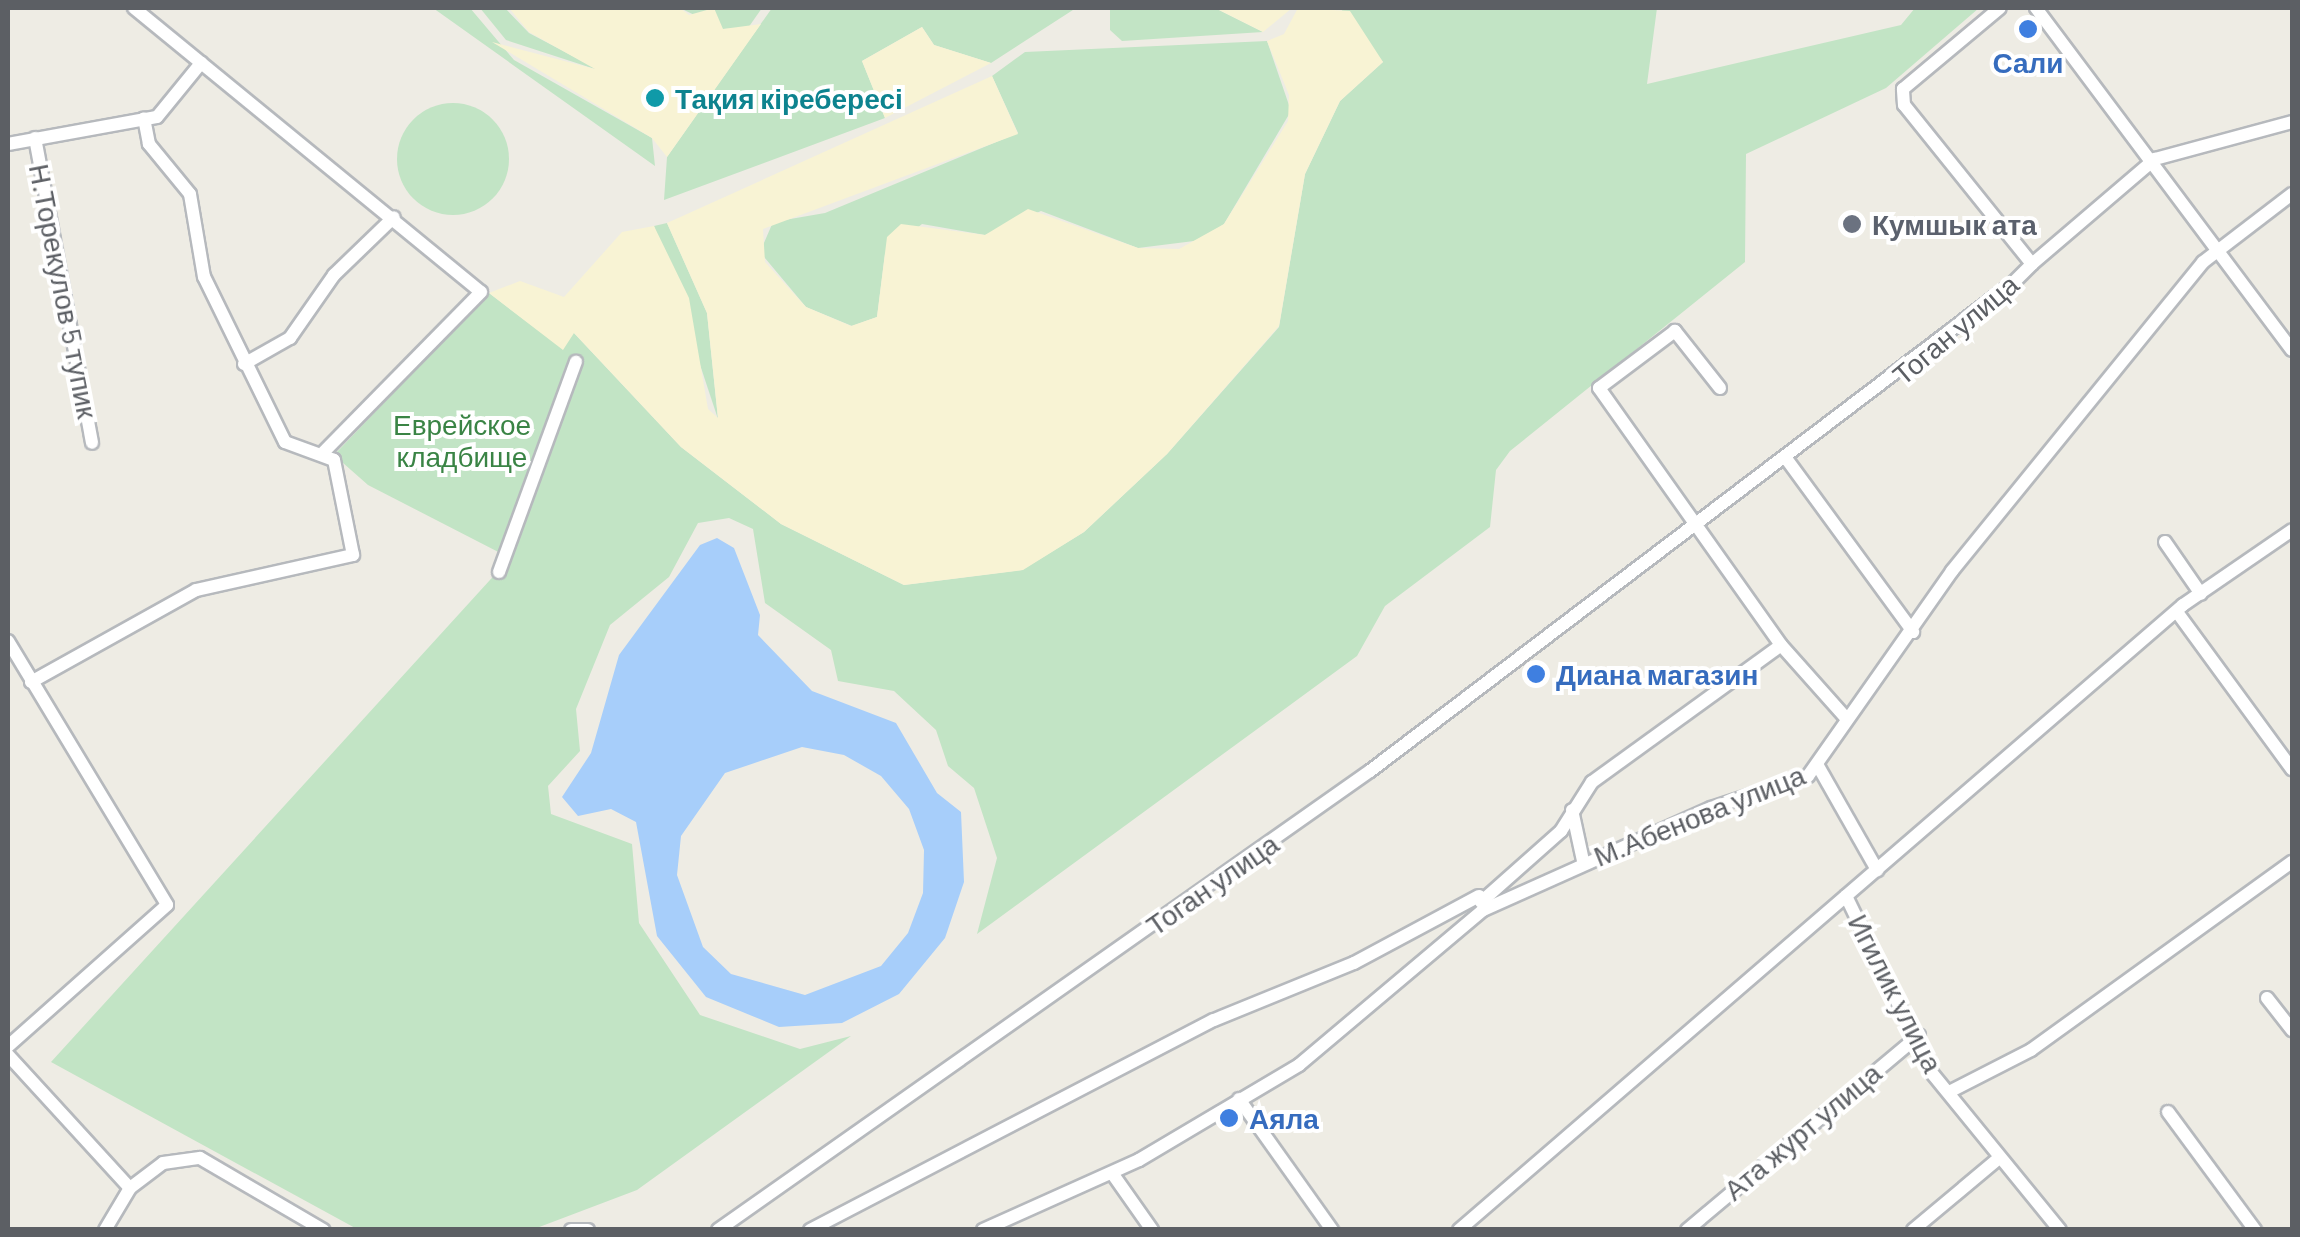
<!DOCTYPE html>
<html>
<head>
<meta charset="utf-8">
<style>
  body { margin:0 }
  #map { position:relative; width:2300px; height:1237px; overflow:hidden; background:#eeece4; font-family:Barlow,sans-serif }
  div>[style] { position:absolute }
  .green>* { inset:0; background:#c2e4c5 }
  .round { border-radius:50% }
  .sand>* { inset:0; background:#f8f3d4 }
  .water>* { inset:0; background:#a7cefa }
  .roads { filter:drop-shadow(2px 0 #b6b9bd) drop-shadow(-2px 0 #b6b9bd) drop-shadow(0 2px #b6b9bd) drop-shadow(0 -2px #b6b9bd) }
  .minor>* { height:12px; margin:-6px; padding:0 6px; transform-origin:6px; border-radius:6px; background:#fff }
  .dots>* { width:28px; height:28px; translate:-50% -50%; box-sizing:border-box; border:5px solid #fff; border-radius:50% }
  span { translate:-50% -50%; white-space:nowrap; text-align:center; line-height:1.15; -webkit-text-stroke:8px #fff; paint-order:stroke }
  .shop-label { font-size:28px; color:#366cbe; font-weight:700 }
  .left { translate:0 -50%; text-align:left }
  .culture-label { font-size:28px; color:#0d838f; font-weight:700 }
  .worship-label { font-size:28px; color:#5b616d; font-weight:700 }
  .street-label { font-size:28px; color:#5c5f64 }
  .park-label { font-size:28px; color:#3a8445 }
  .frame { position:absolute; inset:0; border:10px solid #5c5f64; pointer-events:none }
</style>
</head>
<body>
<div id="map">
  <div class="green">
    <div style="clip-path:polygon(433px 8px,470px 8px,514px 60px,652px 138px,655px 166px)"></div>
    <div style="clip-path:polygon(480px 8px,505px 8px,529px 33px,601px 71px,506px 40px)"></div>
    <div style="clip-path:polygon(680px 8px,762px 8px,748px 28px,723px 29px)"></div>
    <div style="clip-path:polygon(772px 8px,1076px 8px,991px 63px,934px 45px,922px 27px,862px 61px,885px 118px,664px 200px,667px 157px)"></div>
    <div style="clip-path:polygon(1110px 8px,1215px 8px,1263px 32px,1122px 41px,1110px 30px)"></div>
    <div style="clip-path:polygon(1340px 8px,1657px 8px,1647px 84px,1901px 25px,1915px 8px,1979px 8px,1886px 88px,1746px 154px,1745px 262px,1510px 451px,1496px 470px,1490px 527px,1385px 606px,1357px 656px,977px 934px,997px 858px,974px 788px,948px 766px,936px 730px,894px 691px,838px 681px,831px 650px,765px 603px,753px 529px,729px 518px,698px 523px,669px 577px,610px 625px,576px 709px,580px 751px,548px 786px,551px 814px,632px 844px,639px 923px,700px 1015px,800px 1049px,851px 1036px,637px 1190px,534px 1229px,357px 1229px,51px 1062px,510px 558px,368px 485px,334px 455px,489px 293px,563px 349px,573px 332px,681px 447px,781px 524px,904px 585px,1022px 570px,1084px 532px,1167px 454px,1279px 327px,1305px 174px,1340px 101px,1383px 62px)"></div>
    <div style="clip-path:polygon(1267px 41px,1291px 111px,1224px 224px,1202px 240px,1138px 248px,1041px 211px,985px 235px,922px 224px,885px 254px,877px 317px,852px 326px,806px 307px,760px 252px,773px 222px,825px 213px,1018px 133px,992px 76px,1025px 52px)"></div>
    <div class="round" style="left:397px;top:103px;width:112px;height:112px"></div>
    <div style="clip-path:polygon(667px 223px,707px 313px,718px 419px,654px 226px)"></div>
  </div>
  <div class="sand">
    <div style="clip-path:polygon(509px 8px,680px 8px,689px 15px,714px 8px,723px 29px,761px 24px,667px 157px,652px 138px,492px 42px,595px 69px,529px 32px)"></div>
    <div style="clip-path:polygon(1215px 8px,1292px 8px,1263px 32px)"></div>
    <div style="clip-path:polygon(1298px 8px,1350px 11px,1383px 62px,1340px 101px,1305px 174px,1279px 326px,1167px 454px,1084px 532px,1023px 570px,904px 585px,781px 524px,681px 447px,574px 333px,563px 350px,489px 293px,520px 281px,564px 297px,622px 232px,654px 226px,689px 298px,708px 409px,718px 418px,707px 313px,667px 223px,992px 76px,1018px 134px,763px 229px,765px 262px,806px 307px,851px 326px,877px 317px,887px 237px,901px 224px,985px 235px,1028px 209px,1138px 248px,1179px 249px,1224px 224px,1288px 121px,1289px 95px,1267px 41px,1284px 34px)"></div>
    <div style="clip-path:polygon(922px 27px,934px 45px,991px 63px,885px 118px,862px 61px)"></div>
  </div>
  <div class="water">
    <div style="clip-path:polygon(evenodd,717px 538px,734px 548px,760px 615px,758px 635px,812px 691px,896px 723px,937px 793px,961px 812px,964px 882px,945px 938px,899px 994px,842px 1023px,779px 1027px,706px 997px,657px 936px,636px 822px,611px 809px,578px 816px,562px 797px,591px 753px,619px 655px,700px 545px,717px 538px,802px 747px,844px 755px,881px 776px,909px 809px,924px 850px,923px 893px,908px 933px,881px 966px,805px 995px,731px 974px,703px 947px,677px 875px,681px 836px,725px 773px,802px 747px)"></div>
  </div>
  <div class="roads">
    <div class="minor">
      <div style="left:134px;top:8px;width:448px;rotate:39.3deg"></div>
      <div style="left:481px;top:292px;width:224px;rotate:134.5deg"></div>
      <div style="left:2036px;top:8px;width:427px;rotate:53.2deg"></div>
      <div style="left:35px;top:138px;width:310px;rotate:79.4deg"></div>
      <div style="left:8px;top:144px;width:151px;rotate:-10.3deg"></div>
      <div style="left:157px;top:117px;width:70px;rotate:-50.8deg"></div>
      <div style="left:2032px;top:264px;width:162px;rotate:-40.5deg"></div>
      <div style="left:2155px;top:159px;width:142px;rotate:-15.1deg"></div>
      <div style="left:244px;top:364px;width:53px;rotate:-29.5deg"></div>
      <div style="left:290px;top:338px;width:77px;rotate:-55.1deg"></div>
      <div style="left:334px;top:275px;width:83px;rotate:-44deg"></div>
      <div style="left:1720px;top:388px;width:73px;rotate:-128.3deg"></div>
      <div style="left:1675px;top:331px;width:95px;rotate:143.1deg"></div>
      <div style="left:1599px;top:388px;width:315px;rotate:54.7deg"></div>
      <div style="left:1781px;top:645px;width:98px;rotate:48.3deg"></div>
      <div style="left:1788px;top:461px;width:212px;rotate:53.8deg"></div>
      <div style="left:2165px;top:542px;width:63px;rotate:55.3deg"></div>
      <div style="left:499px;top:572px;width:224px;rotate:-69.9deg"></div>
      <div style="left:2177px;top:612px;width:195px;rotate:53.8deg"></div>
      <div style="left:8px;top:641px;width:308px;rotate:58.9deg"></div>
      <div style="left:167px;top:905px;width:213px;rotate:138.4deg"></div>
      <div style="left:31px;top:682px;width:189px;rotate:-29.1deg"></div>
      <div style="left:196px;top:590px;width:161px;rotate:-12.6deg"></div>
      <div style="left:353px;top:555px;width:97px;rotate:-101.3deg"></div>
      <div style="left:334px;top:460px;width:52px;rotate:-159.8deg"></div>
      <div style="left:285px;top:442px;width:184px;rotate:-116.1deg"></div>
      <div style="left:204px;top:277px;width:84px;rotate:-99.6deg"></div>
      <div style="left:190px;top:194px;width:65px;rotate:-129.4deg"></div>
      <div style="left:149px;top:144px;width:26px;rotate:-101deg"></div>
      <div style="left:1818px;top:766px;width:120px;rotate:60.4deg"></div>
      <div style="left:1572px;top:810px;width:52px;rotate:77.8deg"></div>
      <div style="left:1846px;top:896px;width:195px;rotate:64.2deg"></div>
      <div style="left:1931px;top:1072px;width:204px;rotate:50.8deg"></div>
      <div style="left:1481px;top:902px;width:107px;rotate:-41.6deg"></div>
      <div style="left:1561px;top:831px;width:58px;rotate:-57.7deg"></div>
      <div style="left:1592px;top:782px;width:233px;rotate:-35.9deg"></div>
      <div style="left:2267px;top:998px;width:41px;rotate:52deg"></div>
      <div style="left:8px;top:1055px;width:180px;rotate:47.5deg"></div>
      <div style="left:130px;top:1188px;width:41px;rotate:-37.1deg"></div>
      <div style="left:163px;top:1163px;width:37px;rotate:-8deg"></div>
      <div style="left:200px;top:1158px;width:143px;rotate:30.3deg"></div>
      <div style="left:1951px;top:1091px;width:90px;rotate:-27.1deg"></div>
      <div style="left:2031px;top:1050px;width:322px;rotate:-35.8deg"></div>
      <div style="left:1239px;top:1099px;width:161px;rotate:54.6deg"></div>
      <div style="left:2168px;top:1112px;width:147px;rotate:53.6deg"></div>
      <div style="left:1112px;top:1173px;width:70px;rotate:54.9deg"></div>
      <div style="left:105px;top:1230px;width:49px;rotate:-59.2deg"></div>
      <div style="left:571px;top:1230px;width:17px"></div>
      <div style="left:718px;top:1230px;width:797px;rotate:-35.15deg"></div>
      <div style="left:1370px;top:771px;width:807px;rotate:-37.2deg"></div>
      <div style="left:2013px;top:283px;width:27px;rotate:-45deg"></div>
      <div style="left:2032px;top:264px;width:204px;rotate:-128.8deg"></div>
      <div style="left:1904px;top:105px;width:16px;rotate:-94deg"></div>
      <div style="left:1903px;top:89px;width:126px;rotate:-39.9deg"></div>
      <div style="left:810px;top:1230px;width:455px;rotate:-27.5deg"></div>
      <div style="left:1214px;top:1020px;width:151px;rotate:-22.2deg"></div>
      <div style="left:1354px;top:963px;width:142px;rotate:-28.2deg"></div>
      <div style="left:983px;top:1230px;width:171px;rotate:-24.2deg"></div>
      <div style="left:1139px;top:1160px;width:186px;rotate:-30.7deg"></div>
      <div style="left:1299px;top:1065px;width:241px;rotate:-40.1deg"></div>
      <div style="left:1483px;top:910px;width:250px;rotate:-24.1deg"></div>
      <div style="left:1711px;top:808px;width:102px;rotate:-18.3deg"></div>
      <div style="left:1808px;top:776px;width:251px;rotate:-54.9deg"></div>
      <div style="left:1952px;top:571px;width:398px;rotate:-50.9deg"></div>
      <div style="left:2203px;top:262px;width:112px;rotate:-37.4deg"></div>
      <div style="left:1459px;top:1230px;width:956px;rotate:-40.8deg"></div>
      <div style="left:2183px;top:605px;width:132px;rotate:-34.5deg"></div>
      <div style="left:1687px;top:1230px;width:303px;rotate:-40deg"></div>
      <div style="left:1913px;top:1230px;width:112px;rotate:-39.9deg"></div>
    </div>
  </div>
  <div class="dots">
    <div style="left:2028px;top:29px;background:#3f7fe0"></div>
    <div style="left:655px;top:98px;background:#0f9aa8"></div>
    <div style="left:1852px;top:224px;background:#6b7280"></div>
    <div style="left:1536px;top:674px;background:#3f7fe0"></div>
    <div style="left:1229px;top:1118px;background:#3f7fe0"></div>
  </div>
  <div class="shop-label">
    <span style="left:2028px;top:62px">Сали</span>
    <span class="left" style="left:1556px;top:674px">Диана магазин</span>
    <span class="left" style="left:1249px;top:1118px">Аяла</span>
  </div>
  <div class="culture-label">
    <span class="left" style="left:675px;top:98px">Тақия кіребересі</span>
  </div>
  <div class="worship-label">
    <span class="left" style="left:1872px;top:224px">Кумшык ата</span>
  </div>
  <div class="street-label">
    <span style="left:64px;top:291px;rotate:79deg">Н.Торекулов 5 тупик</span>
    <span style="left:1955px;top:329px;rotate:-40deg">Тоган улица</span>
    <span style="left:1699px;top:815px;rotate:-22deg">М.Абенова улица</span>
    <span style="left:1212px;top:884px;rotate:-35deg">Тоган улица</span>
    <span style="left:1896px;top:993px;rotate:63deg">Игилик улица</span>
    <span style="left:1802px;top:1131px;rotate:-40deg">Ата журт улица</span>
  </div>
  <div class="park-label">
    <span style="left:462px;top:440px">Еврейское<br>кладбище</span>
  </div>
  <div class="frame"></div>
</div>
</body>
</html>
